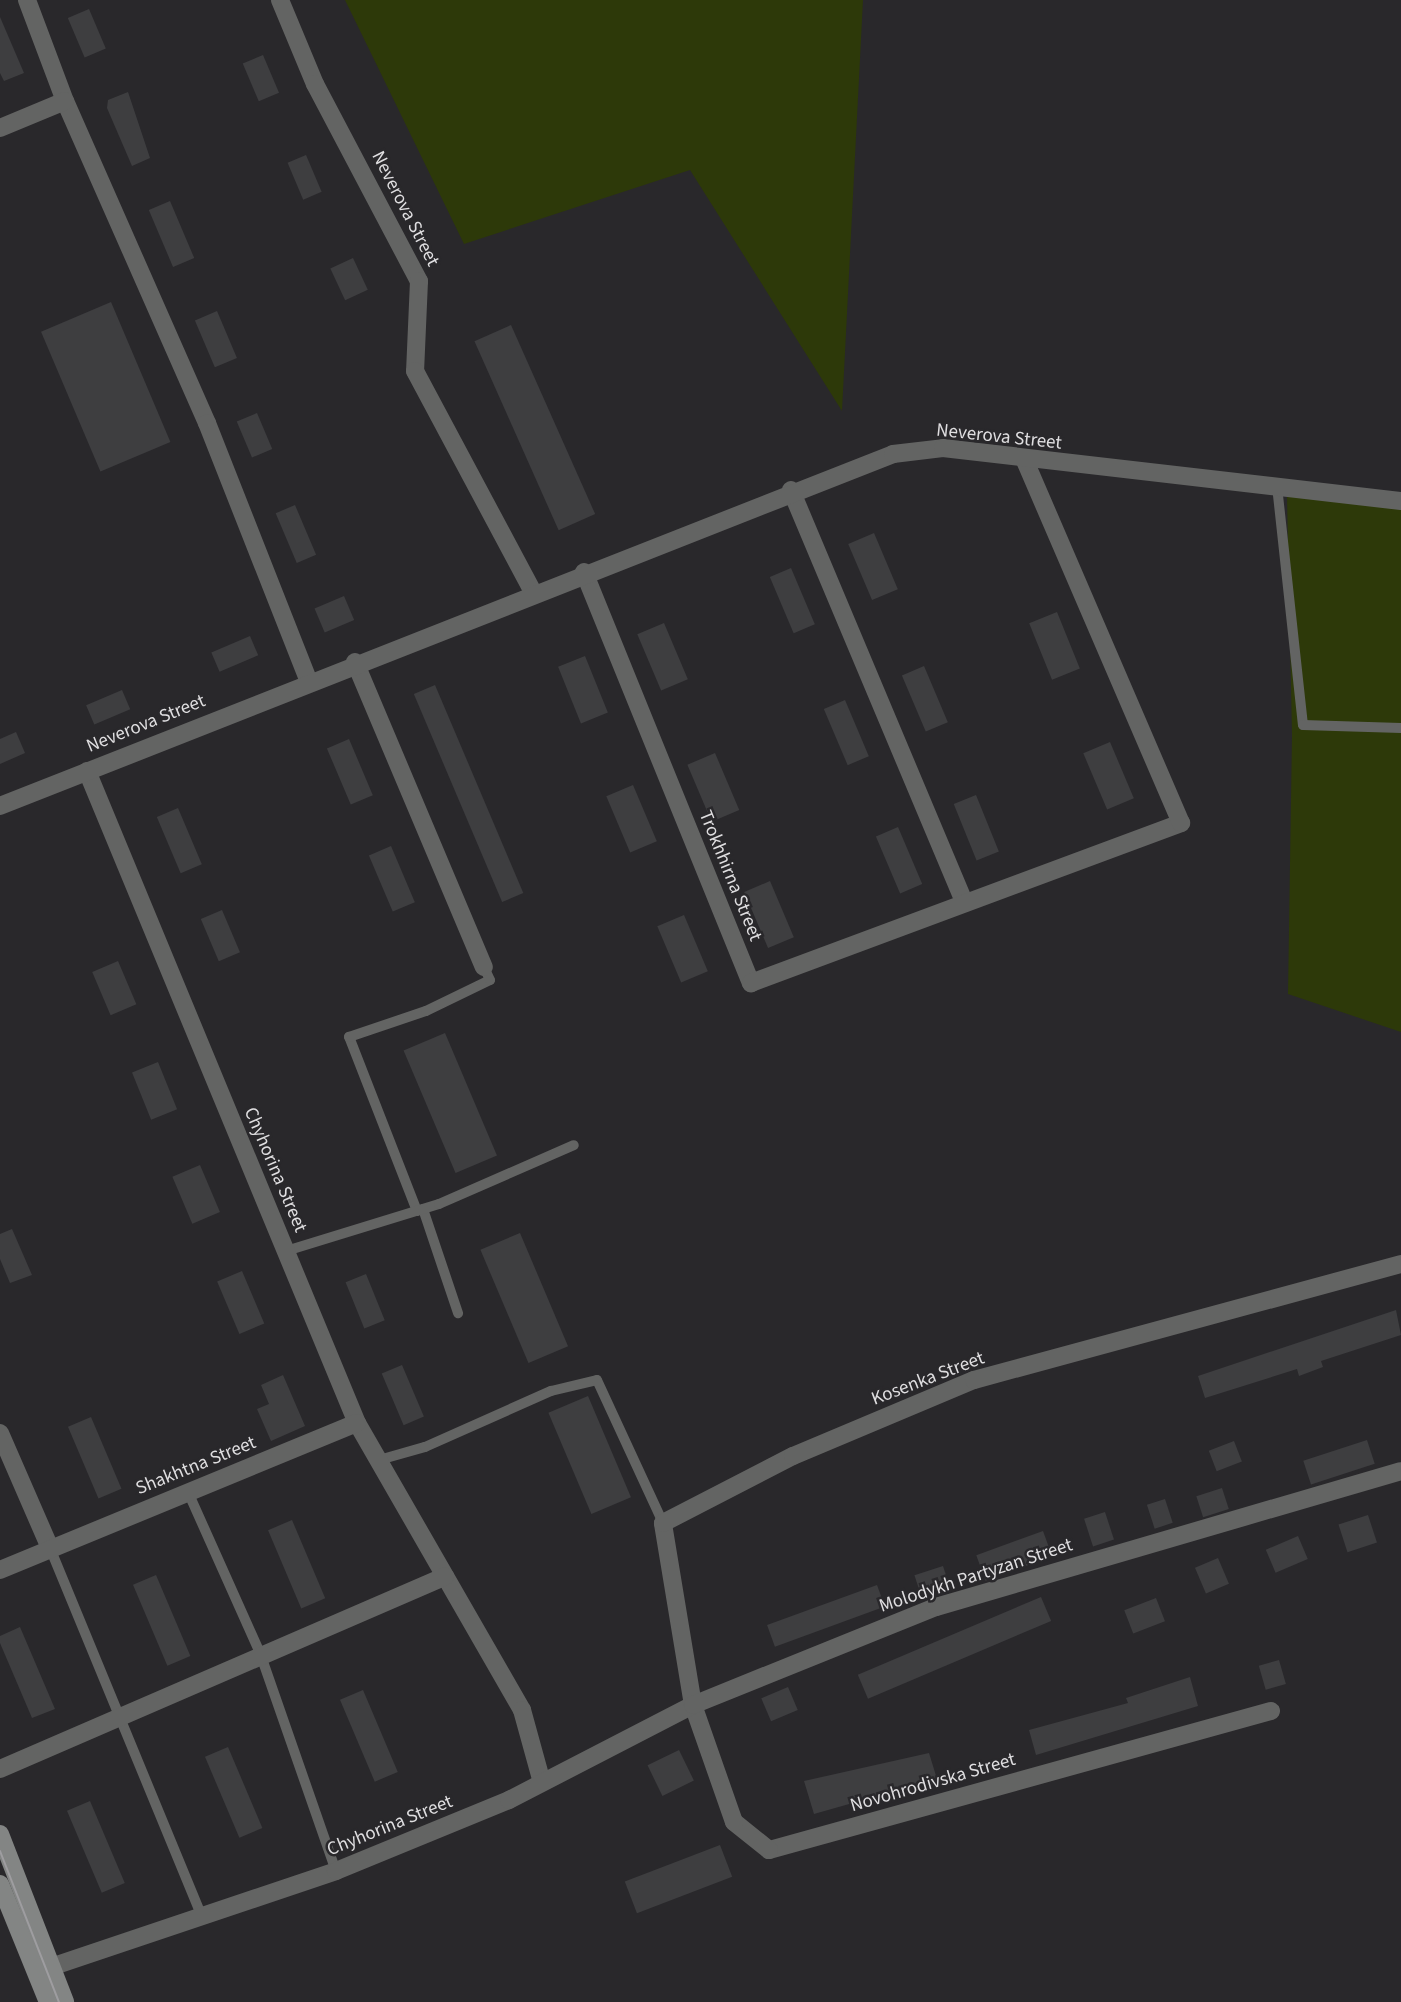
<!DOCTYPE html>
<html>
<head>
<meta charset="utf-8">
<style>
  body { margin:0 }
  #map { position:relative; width:1401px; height:2002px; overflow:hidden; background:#29282b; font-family:"Source Sans 3",sans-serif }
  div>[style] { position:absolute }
  .green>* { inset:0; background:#2d3909 }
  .building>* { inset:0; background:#3e3e40; transform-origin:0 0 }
  .service>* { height:10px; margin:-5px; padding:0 5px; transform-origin:5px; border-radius:5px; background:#636463 }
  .minor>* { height:18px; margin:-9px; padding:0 9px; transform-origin:9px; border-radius:9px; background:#636463 }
  .secondary>* { height:18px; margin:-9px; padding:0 9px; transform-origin:9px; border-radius:9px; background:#838584 }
  .tram>* { height:2px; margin:-1px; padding:0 1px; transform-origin:1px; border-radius:1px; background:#9e9da0 }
  span { translate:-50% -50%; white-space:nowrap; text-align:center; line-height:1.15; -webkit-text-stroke:5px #29282b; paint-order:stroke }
  .street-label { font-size:19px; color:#dfdee0 }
</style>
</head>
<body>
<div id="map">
  <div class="green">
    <div style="clip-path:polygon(345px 0,863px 0,842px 411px,690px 170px,464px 244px)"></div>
    <div style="clip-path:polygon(1287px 496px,1401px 509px,1401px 1032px,1288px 994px,1292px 735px)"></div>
  </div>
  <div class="building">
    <div style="left:89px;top:9px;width:43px;height:23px;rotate:67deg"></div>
    <div style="clip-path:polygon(0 17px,24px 73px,4px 81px,0 73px)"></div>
    <div style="left:263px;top:55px;width:41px;height:22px;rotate:67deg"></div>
    <div style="clip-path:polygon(128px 92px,150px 158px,132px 166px,107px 108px,108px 100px)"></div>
    <div style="left:306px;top:155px;width:40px;height:20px;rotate:67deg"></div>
    <div style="left:170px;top:201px;width:62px;height:23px;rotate:67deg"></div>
    <div style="left:353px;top:258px;width:35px;height:25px;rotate:65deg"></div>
    <div style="left:111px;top:302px;width:152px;height:76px;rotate:67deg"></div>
    <div style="left:217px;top:311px;width:51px;height:24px;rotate:67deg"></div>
    <div style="left:511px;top:325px;width:207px;height:40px;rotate:66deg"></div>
    <div style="left:257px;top:413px;width:39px;height:22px;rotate:67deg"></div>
    <div style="left:295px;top:505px;width:54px;height:21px;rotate:67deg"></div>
    <div style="left:874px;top:533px;width:61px;height:28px;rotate:67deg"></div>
    <div style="left:791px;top:568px;width:61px;height:23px;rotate:67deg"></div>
    <div style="left:344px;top:596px;width:26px;height:32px;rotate:67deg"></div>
    <div style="left:1057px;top:612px;width:61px;height:30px;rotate:68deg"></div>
    <div style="left:664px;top:623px;width:61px;height:29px;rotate:67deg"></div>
    <div style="left:250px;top:636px;width:21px;height:42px;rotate:67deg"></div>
    <div style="left:585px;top:656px;width:61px;height:29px;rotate:68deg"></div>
    <div style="left:924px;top:666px;width:61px;height:24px;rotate:67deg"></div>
    <div style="left:435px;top:685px;width:226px;height:23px;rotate:67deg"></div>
    <div style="left:122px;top:690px;width:21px;height:39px;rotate:67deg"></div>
    <div style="left:845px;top:700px;width:61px;height:23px;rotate:67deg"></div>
    <div style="clip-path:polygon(16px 732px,25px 753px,0 764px,0 739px)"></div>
    <div style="left:349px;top:739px;width:61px;height:24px;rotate:67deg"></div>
    <div style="left:1110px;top:742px;width:61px;height:29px;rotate:67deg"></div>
    <div style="left:715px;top:753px;width:62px;height:30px;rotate:67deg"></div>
    <div style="left:633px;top:785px;width:61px;height:29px;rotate:67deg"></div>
    <div style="left:976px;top:795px;width:61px;height:24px;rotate:68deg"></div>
    <div style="left:178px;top:808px;width:61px;height:23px;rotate:67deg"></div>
    <div style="left:898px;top:827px;width:62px;height:24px;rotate:67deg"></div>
    <div style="left:391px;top:846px;width:61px;height:24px;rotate:67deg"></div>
    <div style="left:770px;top:881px;width:61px;height:28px;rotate:67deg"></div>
    <div style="left:222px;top:910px;width:46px;height:23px;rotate:67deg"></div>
    <div style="left:684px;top:915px;width:61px;height:29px;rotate:67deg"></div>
    <div style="left:118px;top:961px;width:47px;height:28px;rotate:67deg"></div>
    <div style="left:445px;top:1033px;width:133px;height:45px;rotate:67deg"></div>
    <div style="left:158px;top:1062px;width:51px;height:28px;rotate:68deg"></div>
    <div style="left:200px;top:1165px;width:51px;height:30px;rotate:67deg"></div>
    <div style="clip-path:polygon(12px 1229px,32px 1275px,10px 1283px,0 1259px,0 1234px)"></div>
    <div style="left:520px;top:1233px;width:123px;height:43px;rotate:67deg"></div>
    <div style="left:242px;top:1271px;width:57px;height:27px;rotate:67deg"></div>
    <div style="left:366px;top:1274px;width:50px;height:22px;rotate:68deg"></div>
    <div style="clip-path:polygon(1396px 1310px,1401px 1335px,1321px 1361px,1323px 1367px,1299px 1376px,1297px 1369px,1205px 1398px,1198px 1376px)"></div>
    <div style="left:402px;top:1365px;width:56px;height:22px;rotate:67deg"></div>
    <div style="clip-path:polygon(283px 1375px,305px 1426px,271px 1441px,257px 1409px,269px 1404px,261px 1385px)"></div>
    <div style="left:588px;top:1396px;width:110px;height:43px;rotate:67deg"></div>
    <div style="left:91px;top:1417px;width:78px;height:25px;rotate:67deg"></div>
    <div style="left:1367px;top:1440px;width:25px;height:67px;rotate:72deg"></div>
    <div style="left:1234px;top:1441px;width:22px;height:27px;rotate:69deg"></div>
    <div style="left:1222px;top:1488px;width:22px;height:27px;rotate:72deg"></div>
    <div style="left:1165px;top:1499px;width:25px;height:19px;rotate:72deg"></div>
    <div style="left:1105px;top:1512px;width:29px;height:22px;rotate:72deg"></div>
    <div style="left:1368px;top:1515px;width:29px;height:31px;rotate:72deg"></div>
    <div style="left:292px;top:1520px;width:85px;height:26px;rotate:67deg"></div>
    <div style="left:1043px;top:1531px;width:27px;height:71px;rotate:70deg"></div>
    <div style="left:1298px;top:1536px;width:25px;height:35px;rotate:67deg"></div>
    <div style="left:1218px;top:1558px;width:28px;height:25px;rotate:67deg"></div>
    <div style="left:943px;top:1566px;width:23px;height:30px;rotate:72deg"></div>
    <div style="left:156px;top:1575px;width:88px;height:25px;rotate:67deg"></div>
    <div style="left:877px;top:1585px;width:23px;height:117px;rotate:70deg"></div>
    <div style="left:1041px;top:1597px;width:26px;height:199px;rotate:67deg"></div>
    <div style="left:1156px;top:1598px;width:25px;height:34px;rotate:69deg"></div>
    <div style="clip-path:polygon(20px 1627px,55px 1709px,32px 1718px,0 1643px,0 1636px)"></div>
    <div style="left:1279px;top:1660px;width:25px;height:21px;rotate:74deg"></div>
    <div style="clip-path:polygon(1190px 1677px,1198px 1706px,1036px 1755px,1029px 1730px,1128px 1703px,1126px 1698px)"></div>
    <div style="left:788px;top:1687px;width:25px;height:29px;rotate:67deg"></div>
    <div style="left:363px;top:1690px;width:89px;height:25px;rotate:67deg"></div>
    <div style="left:228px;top:1747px;width:88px;height:25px;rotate:67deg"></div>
    <div style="left:679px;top:1750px;width:34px;height:35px;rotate:64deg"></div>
    <div style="clip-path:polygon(929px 1753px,937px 1779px,814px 1814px,804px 1781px)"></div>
    <div style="left:90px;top:1801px;width:89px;height:25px;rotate:67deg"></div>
    <div style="left:720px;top:1845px;width:34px;height:102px;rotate:69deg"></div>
  </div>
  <div class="service">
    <div style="left:1277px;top:486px;width:240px;rotate:83.8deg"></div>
    <div style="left:1303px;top:725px;width:98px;rotate:1.8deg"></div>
    <div style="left:423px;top:1209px;width:110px;rotate:71.4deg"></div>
    <div style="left:417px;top:1211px;width:187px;rotate:-111.3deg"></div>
    <div style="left:349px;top:1037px;width:81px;rotate:-18.7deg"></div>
    <div style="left:426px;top:1011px;width:71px;rotate:-25.8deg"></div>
    <div style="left:490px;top:980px;width:14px;rotate:-115deg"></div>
    <div style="left:286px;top:1251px;width:160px;rotate:-17.1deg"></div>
    <div style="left:439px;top:1204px;width:147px;rotate:-23.6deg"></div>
    <div style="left:379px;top:1460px;width:48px;rotate:-15.8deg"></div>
    <div style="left:425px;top:1447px;width:138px;rotate:-24deg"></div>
    <div style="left:551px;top:1391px;width:47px;rotate:-13.4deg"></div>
    <div style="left:597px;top:1380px;width:157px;rotate:65.2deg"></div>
    <div style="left:188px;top:1492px;width:176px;rotate:65.9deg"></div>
    <div style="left:260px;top:1653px;width:231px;rotate:70.8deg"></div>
    <div style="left:50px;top:1548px;width:401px;rotate:67.6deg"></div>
  </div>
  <div class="minor">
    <div style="left:27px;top:0;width:108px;rotate:69.4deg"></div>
    <div style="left:65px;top:101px;width:352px;rotate:66.2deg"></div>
    <div style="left:207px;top:423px;width:276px;rotate:68.5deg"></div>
    <div style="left:280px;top:0;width:91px;rotate:67.4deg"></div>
    <div style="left:315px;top:84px;width:223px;rotate:62.2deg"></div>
    <div style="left:419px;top:281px;width:90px;rotate:92.5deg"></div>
    <div style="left:415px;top:371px;width:251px;rotate:61.9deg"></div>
    <div style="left:0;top:128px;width:70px;rotate:-22.6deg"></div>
    <div style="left:791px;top:490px;width:448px;rotate:67.2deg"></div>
    <div style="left:584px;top:572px;width:444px;rotate:67.9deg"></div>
    <div style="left:751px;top:983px;width:459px;rotate:-20.4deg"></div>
    <div style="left:1181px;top:823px;width:395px;rotate:-113.3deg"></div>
    <div style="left:355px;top:662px;width:331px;rotate:67.1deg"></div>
    <div style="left:87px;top:771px;width:706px;rotate:67.51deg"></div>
    <div style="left:357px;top:1423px;width:331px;rotate:60.1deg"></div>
    <div style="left:522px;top:1710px;width:72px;rotate:74.6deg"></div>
    <div style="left:0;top:806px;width:960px;rotate:-21.51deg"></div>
    <div style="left:893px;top:454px;width:50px;rotate:-6.8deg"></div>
    <div style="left:943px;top:448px;width:461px;rotate:6.6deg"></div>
    <div style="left:0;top:1433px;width:125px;rotate:66.5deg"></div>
    <div style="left:0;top:1570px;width:386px;rotate:-22.4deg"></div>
    <div style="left:1271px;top:1711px;width:521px;rotate:164.52deg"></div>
    <div style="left:769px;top:1850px;width:45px;rotate:-141.3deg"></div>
    <div style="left:734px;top:1822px;width:124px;rotate:-109.3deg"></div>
    <div style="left:693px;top:1705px;width:184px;rotate:-99.4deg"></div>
    <div style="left:663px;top:1523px;width:146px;rotate:-27.3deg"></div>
    <div style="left:793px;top:1456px;width:196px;rotate:-22.8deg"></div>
    <div style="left:974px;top:1380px;width:442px;rotate:-15.2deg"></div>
    <div style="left:0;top:1769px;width:485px;rotate:-23.4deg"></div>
    <div style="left:39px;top:1971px;width:313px;rotate:-18.6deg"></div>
    <div style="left:336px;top:1871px;width:187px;rotate:-22.3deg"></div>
    <div style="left:509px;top:1800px;width:207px;rotate:-27.3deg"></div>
    <div style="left:693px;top:1705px;width:262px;rotate:-22deg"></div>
    <div style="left:936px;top:1607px;width:484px;rotate:-16.3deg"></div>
  </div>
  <div class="secondary">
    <div style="left:0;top:1834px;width:180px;rotate:68.8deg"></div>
    <div style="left:0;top:1884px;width:127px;rotate:67.9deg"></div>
  </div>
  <div class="tram">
    <div style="left:0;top:1851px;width:162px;rotate:68.7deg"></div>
  </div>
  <div class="street-label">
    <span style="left:405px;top:209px;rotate:63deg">Neverova Street</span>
    <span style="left:999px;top:437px;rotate:6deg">Neverova Street</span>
    <span style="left:146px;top:724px;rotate:-22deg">Neverova Street</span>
    <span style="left:730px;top:876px;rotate:68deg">Trokhhirna Street</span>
    <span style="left:275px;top:1170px;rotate:67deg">Chyhorina Street</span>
    <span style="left:928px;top:1379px;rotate:-21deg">Kosenka Street</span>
    <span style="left:196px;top:1466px;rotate:-22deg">Shakhtna Street</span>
    <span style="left:976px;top:1576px;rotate:-18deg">Molodykh Partyzan Street</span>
    <span style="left:933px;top:1783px;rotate:-16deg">Novohrodivska Street</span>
    <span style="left:390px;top:1826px;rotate:-22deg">Chyhorina Street</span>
  </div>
</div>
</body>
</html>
